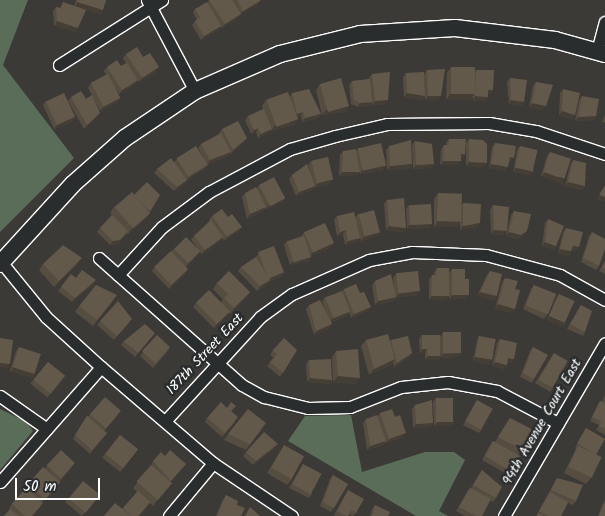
<!DOCTYPE html>
<html>
<head>
<meta charset="utf-8">
<style>
  body { margin:0 }
  #map { position:relative; width:605px; height:516px; overflow:hidden; background:#3b3a37; font-family:Kalam,sans-serif }
  div>[style] { position:absolute }
  .green>* { inset:0; background:#5a6d58 }
  .roads { filter:drop-shadow(1px 0 #fff) drop-shadow(-1px 0 #fff) drop-shadow(0 1px #fff) drop-shadow(0 -1px #fff) }
  .street>* { height:11px; margin:-5.5px; padding:0 5.5px; transform-origin:5.5px; border-radius:5.5px; background:#2a2d2e }
  .secondary>* { height:16px; margin:-8px; padding:0 8px; transform-origin:8px; border-radius:8px; background:#2a2d2e }
  .wall>* { inset:0; background:#554d40; transform-origin:0 0 }
  .shaded-wall>* { inset:0; background:#453e34; transform-origin:0 0 }
  .building>* { inset:0; background:#63594b; transform-origin:0 0 }
  span { translate:-50% -50%; white-space:nowrap; text-align:center; line-height:1.15; -webkit-text-stroke:5px #2a2d2e; paint-order:stroke }
  .street-label { font-size:14px; color:#fff }
  .scale { position:absolute; left:15px; top:478px; width:85px; height:22px; box-sizing:border-box; border:2px solid #fff; border-top:0; padding-left:6px; font-size:15px; line-height:18px; white-space:nowrap; color:#fff; -webkit-text-stroke:4px #2a2d2e; paint-order:stroke }
</style>
</head>
<body>
<div id="map">
  <div class="green">
    <div style="clip-path:polygon(0 0,28px 0,3px 65px,74px 158px,0 232px)"></div>
    <div style="clip-path:polygon(0 409px,27px 422px,33px 431px,0 470px)"></div>
    <div style="clip-path:polygon(351px 415px,362px 472px,425px 452px,454px 452px,465px 460px,439px 511px,448px 516px,416px 516px,288px 441px,305px 416px)"></div>
  </div>
  <div class="roads">
    <div class="street">
      <div style="left:147px;top:0;width:103px;rotate:62.2deg"></div>
      <div style="left:597px;top:51px;width:30px;rotate:-75deg"></div>
      <div style="left:59px;top:65px;width:122px;rotate:-32.3deg"></div>
      <div style="left:99px;top:258px;width:191px;rotate:41.6deg"></div>
      <div style="left:242px;top:385px;width:25px;rotate:29deg"></div>
      <div style="left:264px;top:397px;width:45px;rotate:14deg"></div>
      <div style="left:308px;top:408px;width:42px;rotate:-1.4deg"></div>
      <div style="left:350px;top:407px;width:55px;rotate:-21.4deg"></div>
      <div style="left:401px;top:387px;width:47px;rotate:-6.1deg"></div>
      <div style="left:448px;top:382px;width:50px;rotate:10.4deg"></div>
      <div style="left:497px;top:391px;width:69px;rotate:27.7deg"></div>
      <div style="left:2px;top:263px;width:70px;rotate:50.8deg"></div>
      <div style="left:46px;top:317px;width:74px;rotate:42.3deg"></div>
      <div style="left:101px;top:367px;width:148px;rotate:40.6deg"></div>
      <div style="left:213px;top:463px;width:95px;rotate:33.9deg"></div>
      <div style="left:118px;top:275px;width:65px;rotate:-47.5deg"></div>
      <div style="left:162px;top:227px;width:59px;rotate:-36.7deg"></div>
      <div style="left:209px;top:192px;width:92px;rotate:-28deg"></div>
      <div style="left:290px;top:149px;width:47px;rotate:-16.1deg"></div>
      <div style="left:335px;top:136px;width:53px;rotate:-13deg"></div>
      <div style="left:387px;top:124px;width:102px;rotate:-0.6deg"></div>
      <div style="left:489px;top:123px;width:48px;rotate:9.7deg"></div>
      <div style="left:536px;top:131px;width:73px;rotate:18.4deg"></div>
      <div style="left:0;top:396px;width:57px;rotate:35.1deg"></div>
      <div style="left:167px;top:419px;width:138px;rotate:-47.6deg"></div>
      <div style="left:260px;top:317px;width:39px;rotate:-36deg"></div>
      <div style="left:292px;top:294px;width:84px;rotate:-23.8deg"></div>
      <div style="left:369px;top:260px;width:44px;rotate:-10.5deg"></div>
      <div style="left:412px;top:252px;width:74px;rotate:2.3deg"></div>
      <div style="left:486px;top:255px;width:77px;rotate:15.1deg"></div>
      <div style="left:560px;top:275px;width:51px;rotate:29.1deg"></div>
      <div style="left:0;top:482px;width:153px;rotate:-48.7deg"></div>
      <div style="left:169px;top:516px;width:69px;rotate:-50.3deg"></div>
      <div style="left:504px;top:516px;width:200px;rotate:-59.7deg"></div>
    </div>
    <div class="secondary">
      <div style="left:0;top:264px;width:108px;rotate:-47.6deg"></div>
      <div style="left:73px;top:184px;width:69px;rotate:-41.5deg"></div>
      <div style="left:125px;top:138px;width:84px;rotate:-33.9deg"></div>
      <div style="left:195px;top:91px;width:93px;rotate:-23.5deg"></div>
      <div style="left:280px;top:54px;width:82px;rotate:-14deg"></div>
      <div style="left:360px;top:34px;width:95px;rotate:-3.6deg"></div>
      <div style="left:455px;top:28px;width:101px;rotate:6.8deg"></div>
      <div style="left:555px;top:40px;width:52px;rotate:15.6deg"></div>
    </div>
  </div>
  <div class="wall">
    <div style="clip-path:polygon(76px 0,106px 0,100px 14px,86px 10px,75px 32px,54px 25px,53px 11px,56px 7px,60px 8px,63px 2px,74px 6px)"></div>
    <div style="clip-path:polygon(209px 0,263px 0,260px 1px,257px 5px,240px 14px,238px 18px,222px 28px,218px 22px,221px 26px,218px 30px,201px 40px,192px 25px,195px 21px,197px 20px,193px 13px,195px 9px,207px 4px)"></div>
    <div style="clip-path:polygon(126px 54px,143px 57px,156px 71px,139px 82px,138px 80px,135px 84px,119px 94px,116px 89px,120px 98px,118px 102px,100px 111px,94px 100px,97px 117px,84px 129px,68px 101px,71px 97px,86px 99px,92px 95px,88px 88px,91px 83px,106px 75px,104px 71px,107px 67px,121px 66px,126px 63px,123px 58px)"></div>
    <div style="clip-path:polygon(451px 67px,475px 72px,476px 70px,493px 90px,491px 94px,488px 94px,488px 97px,485px 101px,473px 101px,473px 97px,470px 100px,446px 100px,447px 73px)"></div>
    <div style="clip-path:polygon(427px 70px,438px 100px,425px 100px,424px 74px)"></div>
    <div style="clip-path:polygon(406px 73px,425px 96px,422px 100px,404px 97px,403px 77px)"></div>
    <div style="clip-path:polygon(372px 74px,385px 104px,372px 105px,372px 102px,370px 106px,358px 107px,351px 104px,349px 85px,352px 81px,370px 79px,369px 78px)"></div>
    <div style="clip-path:polygon(510px 78px,522px 106px,509px 104px,507px 82px)"></div>
    <div style="clip-path:polygon(536px 82px,543px 110px,529px 107px,533px 86px)"></div>
    <div style="clip-path:polygon(320px 84px,349px 106px,345px 112px,322px 115px,316px 90px)"></div>
    <div style="clip-path:polygon(563px 89px,575px 115px,572px 119px,559px 115px,560px 93px)"></div>
    <div style="clip-path:polygon(292px 93px,319px 118px,302px 122px,301px 116px,298px 117px,298px 119px,294px 125px,271px 131px,269px 133px,258px 138px,256px 132px,251px 134px,245px 120px,248px 116px,263px 109px,262px 106px,266px 100px,290px 97px)"></div>
    <div style="clip-path:polygon(582px 96px,596px 116px,593px 120px,575px 121px,579px 100px)"></div>
    <div style="clip-path:polygon(46px 101px,75px 117px,72px 121px,54px 129px,43px 105px)"></div>
    <div style="clip-path:polygon(605px 115px,605px 123px,602px 122px)"></div>
    <div style="clip-path:polygon(222px 129px,247px 138px,244px 142px,231px 154px,230px 153px,228px 156px,208px 164px,208px 165px,205px 169px,186px 181px,184px 184px,174px 191px,154px 173px,157px 169px,174px 162px,177px 159px,203px 157px,198px 148px,201px 144px,220px 134px,219px 133px)"></div>
    <div style="clip-path:polygon(449px 139px,465px 154px,463px 158px,461px 158px,458px 165px,440px 165px,441px 149px,444px 145px,446px 145px,446px 143px)"></div>
    <div style="clip-path:polygon(469px 139px,484px 167px,466px 166px,466px 143px)"></div>
    <div style="clip-path:polygon(415px 141px,434px 164px,431px 168px,413px 169px,412px 145px)"></div>
    <div style="clip-path:polygon(495px 143px,511px 162px,509px 162px,505px 171px,489px 168px,492px 147px)"></div>
    <div style="clip-path:polygon(389px 146px,409px 169px,387px 170px,386px 150px)"></div>
    <div style="clip-path:polygon(520px 146px,534px 171px,531px 175px,513px 172px,517px 150px)"></div>
    <div style="clip-path:polygon(358px 148px,386px 165px,383px 170px,360px 174px,359px 168px,357px 176px,339px 176px,340px 155px,343px 151px,357px 151px)"></div>
    <div style="clip-path:polygon(550px 152px,561px 184px,541px 176px,547px 156px)"></div>
    <div style="clip-path:polygon(573px 160px,585px 186px,582px 190px,565px 186px,570px 165px)"></div>
    <div style="clip-path:polygon(311px 161px,330px 184px,314px 188px,312px 190px,296px 196px,289px 179px,292px 175px,310px 172px,308px 165px)"></div>
    <div style="clip-path:polygon(259px 185px,285px 198px,282px 202px,266px 209px,265px 208px,263px 211px,247px 219px,242px 197px,245px 193px,257px 188px)"></div>
    <div style="clip-path:polygon(438px 193px,462px 205px,463px 203px,478px 227px,460px 230px,460px 223px,457px 227px,434px 227px,434px 199px)"></div>
    <div style="clip-path:polygon(134px 195px,160px 195px,146px 219px,128px 234px,127px 233px,117px 244px,110px 245px,97px 232px,100px 228px,112px 215px,110px 213px,114px 207px)"></div>
    <div style="clip-path:polygon(387px 200px,406px 228px,403px 232px,386px 230px,384px 204px)"></div>
    <div style="clip-path:polygon(409px 205px,432px 224px,429px 228px,407px 229px,406px 209px)"></div>
    <div style="clip-path:polygon(493px 205px,504px 235px,491px 234px,490px 210px)"></div>
    <div style="clip-path:polygon(514px 211px,525px 235px,518px 239px,506px 236px,511px 215px)"></div>
    <div style="clip-path:polygon(358px 214px,380px 232px,378px 236px,361px 241px,357px 228px,360px 238px,357px 242px,345px 245px,343px 234px,337px 236px,334px 220px,337px 216px,355px 218px)"></div>
    <div style="clip-path:polygon(212px 216px,239px 231px,224px 241px,222px 238px,220px 241px,202px 254px,200px 252px,197px 255px,186px 267px,186px 273px,169px 289px,152px 271px,155px 267px,171px 252px,174px 249px,197px 248px,191px 240px,194px 236px,210px 221px,209px 220px)"></div>
    <div style="clip-path:polygon(548px 219px,556px 246px,554px 250px,542px 246px,545px 223px)"></div>
    <div style="clip-path:polygon(566px 228px,576px 251px,572px 250px,569px 256px,558px 253px,563px 232px)"></div>
    <div style="clip-path:polygon(304px 232px,334px 243px,331px 247px,310px 256px,311px 257px,308px 261px,290px 265px,284px 245px,287px 241px,302px 236px)"></div>
    <div style="clip-path:polygon(592px 232px,599px 266px,596px 270px,581px 262px,589px 236px)"></div>
    <div style="clip-path:polygon(259px 253px,284px 272px,281px 276px,269px 282px,268px 284px,257px 291px,238px 271px,241px 267px,256px 257px)"></div>
    <div style="clip-path:polygon(605px 261px,605px 274px,599px 271px)"></div>
    <div style="clip-path:polygon(43px 264px,78px 264px,54px 287px,39px 270px)"></div>
    <div style="clip-path:polygon(437px 268px,446px 300px,429px 300px,429px 279px,432px 275px,434px 275px,434px 272px)"></div>
    <div style="clip-path:polygon(452px 269px,465px 279px,466px 299px,449px 299px,449px 273px)"></div>
    <div style="clip-path:polygon(490px 271px,497px 296px,494px 300px,477px 296px,487px 275px)"></div>
    <div style="clip-path:polygon(71px 274px,76px 278px,93px 285px,72px 302px,58px 291px)"></div>
    <div style="clip-path:polygon(396px 274px,417px 295px,395px 298px,393px 301px,375px 305px,372px 285px,375px 281px,394px 289px,393px 278px)"></div>
    <div style="clip-path:polygon(505px 278px,515px 289px,513px 313px,495px 309px,502px 282px)"></div>
    <div style="clip-path:polygon(217px 283px,250px 292px,246px 298px,230px 314px,229px 313px,214px 328px,193px 307px,196px 303px,221px 302px,223px 299px,213px 289px)"></div>
    <div style="clip-path:polygon(534px 285px,547px 315px,544px 319px,523px 309px,531px 289px)"></div>
    <div style="clip-path:polygon(344px 289px,368px 311px,351px 318px,349px 312px,347px 316px,331px 322px,332px 324px,329px 328px,314px 335px,306px 309px,309px 305px,328px 317px,322px 302px,325px 297px,342px 292px)"></div>
    <div style="clip-path:polygon(559px 294px,564px 327px,547px 320px,556px 298px)"></div>
    <div style="clip-path:polygon(113px 301px,93px 326px,75px 312px,79px 306px)"></div>
    <div style="clip-path:polygon(581px 305px,585px 332px,583px 336px,567px 329px)"></div>
    <div style="clip-path:polygon(100px 321px,129px 323px,114px 340px,97px 325px)"></div>
    <div style="clip-path:polygon(155px 333px,135px 357px,121px 345px,124px 341px)"></div>
    <div style="clip-path:polygon(443px 333px,461px 353px,459px 357px,441px 358px,440px 352px,440px 356px,438px 360px,425px 360px,425px 353px,420px 353px,419px 339px,422px 335px,440px 337px)"></div>
    <div style="clip-path:polygon(479px 336px,489px 364px,473px 361px,477px 340px)"></div>
    <div style="clip-path:polygon(500px 339px,514px 359px,511px 363px,507px 362px,507px 365px,504px 369px,492px 366px,497px 343px)"></div>
    <div style="clip-path:polygon(366px 340px,390px 341px,391px 340px,412px 353px,410px 357px,394px 367px,393px 362px,391px 365px,369px 375px,361px 346px)"></div>
    <div style="clip-path:polygon(19px 347px,32px 378px,10px 371px,16px 351px)"></div>
    <div style="clip-path:polygon(533px 347px,534px 379px,532px 383px,520px 377px,530px 351px)"></div>
    <div style="clip-path:polygon(273px 350px,297px 350px,280px 377px,267px 366px,274px 358px,270px 355px)"></div>
    <div style="clip-path:polygon(168px 351px,153px 368px,140px 356px,143px 352px)"></div>
    <div style="clip-path:polygon(336px 351px,360px 378px,355px 384px,333px 382px,332px 357px)"></div>
    <div style="clip-path:polygon(554px 353px,553px 388px,550px 392px,535px 383px)"></div>
    <div style="clip-path:polygon(309px 360px,332px 380px,330px 384px,307px 382px,306px 364px)"></div>
    <div style="left:48px;top:362px;width:22px;height:28px;rotate:39deg"></div>
    <div style="clip-path:polygon(605px 394px,605px 435px,596px 430px,599px 425px,590px 421px,600px 401px,602px 402px)"></div>
    <div style="clip-path:polygon(436px 398px,454px 421px,451px 425px,434px 426px,433px 402px)"></div>
    <div style="clip-path:polygon(477px 400px,482px 429px,479px 433px,463px 425px)"></div>
    <div style="clip-path:polygon(415px 405px,431px 427px,413px 428px,412px 409px)"></div>
    <div style="clip-path:polygon(231px 412px,235px 422px,222px 437px,205px 422px,207px 418px)"></div>
    <div style="clip-path:polygon(380px 413px,403px 437px,386px 443px,386px 442px,383px 445px,367px 450px,363px 423px,366px 419px,378px 416px)"></div>
    <div style="clip-path:polygon(90px 414px,118px 415px,104px 431px,107px 433px,90px 454px,73px 439px,84px 420px,87px 416px,88px 417px)"></div>
    <div style="clip-path:polygon(510px 418px,535px 431px,518px 455px,520px 456px,518px 460px,505px 473px,482px 460px,490px 445px,493px 441px,495px 442px)"></div>
    <div style="clip-path:polygon(586px 428px,597px 455px,591px 478px,586px 484px,564px 473px,576px 449px,575px 448px)"></div>
    <div style="clip-path:polygon(262px 429px,246px 450px,224px 440px,228px 434px)"></div>
    <div style="left:120px;top:435px;width:23px;height:29px;rotate:38deg"></div>
    <div style="clip-path:polygon(284px 445px,292px 479px,287px 485px,267px 473px)"></div>
    <div style="clip-path:polygon(275px 448px,253px 465px,243px 456px,246px 452px)"></div>
    <div style="clip-path:polygon(165px 456px,186px 464px,170px 482px,172px 483px,167px 489px,153px 506px,150px 503px,139px 516px,104px 516px,122px 509px,137px 492px,133px 488px,151px 466px,153px 461px)"></div>
    <div style="clip-path:polygon(303px 464px,312px 494px,309px 498px,289px 488px)"></div>
    <div style="clip-path:polygon(47px 466px,72px 467px,42px 502px,40px 507px,32px 516px,4px 516px,10px 509px,9px 508px,12px 504px,28px 485px,45px 469px)"></div>
    <div style="clip-path:polygon(482px 470px,496px 498px,493px 502px,490px 500px,482px 516px,465px 516px,456px 511px,467px 492px,470px 488px,471px 488px)"></div>
    <div style="clip-path:polygon(333px 475px,334px 508px,331px 512px,320px 506px,330px 479px)"></div>
    <div style="clip-path:polygon(557px 478px,576px 501px,573px 505px,568px 503px,561px 516px,536px 516px)"></div>
    <div style="clip-path:polygon(348px 490px,356px 513px,353px 516px,349px 515px,348px 516px,336px 516px,334px 515px)"></div>
    <div style="clip-path:polygon(100px 495px,82px 516px,65px 502px,68px 498px)"></div>
    <div style="clip-path:polygon(226px 495px,237px 505px,241px 516px,216px 516px,222px 501px)"></div>
    <div style="clip-path:polygon(605px 501px,605px 516px,598px 516px,602px 505px)"></div>
    <div style="clip-path:polygon(375px 505px,388px 516px,370px 516px,372px 509px)"></div>
  </div>
  <div class="shaded-wall">
    <div style="clip-path:polygon(260px 0,263px 0,260px 1px,257px 5px,240px 14px,238px 18px,222px 28px,225px 24px,240px 14px,243px 11px,259px 1px)"></div>
    <div style="left:77px;top:2px;width:27px;height:5px;rotate:17deg"></div>
    <div style="left:57px;top:21px;width:22px;height:5px;rotate:18deg"></div>
    <div style="clip-path:polygon(221px 26px,218px 30px,201px 40px,204px 36px)"></div>
    <div style="clip-path:polygon(159px 67px,156px 71px,139px 82px,142px 78px)"></div>
    <div style="clip-path:polygon(138px 80px,135px 84px,119px 94px,122px 90px)"></div>
    <div style="clip-path:polygon(488px 90px,493px 90px,491px 94px,485px 94px)"></div>
    <div style="clip-path:polygon(407px 93px,425px 96px,422px 100px,404px 97px)"></div>
    <div style="clip-path:polygon(450px 94px,474px 94px,470px 100px,446px 100px)"></div>
    <div style="clip-path:polygon(428px 96px,441px 96px,438px 100px,425px 100px)"></div>
    <div style="clip-path:polygon(475px 96px,488px 97px,485px 101px,473px 101px)"></div>
    <div style="clip-path:polygon(120px 98px,118px 102px,100px 111px,103px 107px)"></div>
    <div style="clip-path:polygon(388px 100px,385px 104px,372px 105px,375px 101px)"></div>
    <div style="clip-path:polygon(511px 100px,524px 102px,522px 106px,509px 104px)"></div>
    <div style="clip-path:polygon(372px 102px,370px 106px,358px 107px,360px 103px)"></div>
    <div style="clip-path:polygon(532px 103px,546px 106px,543px 110px,529px 107px)"></div>
    <div style="clip-path:polygon(349px 106px,345px 112px,322px 115px,327px 109px)"></div>
    <div style="clip-path:polygon(562px 111px,575px 115px,572px 119px,559px 115px)"></div>
    <div style="clip-path:polygon(303px 112px,301px 116px,295px 118px,297px 114px)"></div>
    <div style="clip-path:polygon(100px 113px,97px 117px,84px 129px,87px 125px)"></div>
    <div style="clip-path:polygon(321px 114px,319px 118px,302px 122px,305px 118px)"></div>
    <div style="clip-path:polygon(596px 116px,593px 120px,575px 121px,578px 117px)"></div>
    <div style="clip-path:polygon(75px 117px,72px 121px,54px 129px,57px 125px)"></div>
    <div style="clip-path:polygon(298px 119px,294px 125px,271px 131px,275px 125px)"></div>
    <div style="clip-path:polygon(258px 128px,256px 132px,251px 134px,254px 130px)"></div>
    <div style="clip-path:polygon(272px 129px,269px 133px,258px 138px,261px 134px)"></div>
    <div style="clip-path:polygon(247px 138px,244px 142px,231px 154px,233px 150px)"></div>
    <div style="clip-path:polygon(231px 152px,228px 156px,207px 164px,210px 160px)"></div>
    <div style="clip-path:polygon(461px 154px,465px 154px,463px 158px,458px 158px)"></div>
    <div style="clip-path:polygon(510px 157px,514px 158px,511px 162px,507px 161px)"></div>
    <div style="clip-path:polygon(443px 161px,461px 161px,458px 165px,440px 165px)"></div>
    <div style="clip-path:polygon(469px 162px,487px 163px,484px 167px,466px 166px)"></div>
    <div style="clip-path:polygon(412px 164px,409px 169px,387px 170px,390px 166px)"></div>
    <div style="clip-path:polygon(434px 164px,431px 168px,413px 169px,416px 165px)"></div>
    <div style="clip-path:polygon(491px 164px,508px 167px,505px 171px,489px 168px)"></div>
    <div style="clip-path:polygon(208px 165px,205px 169px,186px 182px,189px 177px)"></div>
    <div style="clip-path:polygon(386px 165px,383px 170px,360px 174px,363px 169px)"></div>
    <div style="clip-path:polygon(516px 168px,534px 171px,531px 175px,513px 172px)"></div>
    <div style="clip-path:polygon(342px 172px,360px 172px,357px 176px,339px 176px)"></div>
    <div style="left:544px;top:172px;width:22px;height:5px;rotate:22deg"></div>
    <div style="clip-path:polygon(333px 179px,330px 184px,314px 188px,312px 190px,296px 196px,299px 192px,315px 186px,317px 184px)"></div>
    <div style="clip-path:polygon(187px 180px,184px 184px,174px 191px,177px 187px)"></div>
    <div style="clip-path:polygon(568px 182px,585px 186px,582px 190px,565px 186px)"></div>
    <div style="clip-path:polygon(599px 195px,605px 197px,605px 202px,596px 199px)"></div>
    <div style="clip-path:polygon(285px 198px,282px 202px,266px 209px,269px 205px)"></div>
    <div style="clip-path:polygon(266px 207px,263px 211px,247px 219px,250px 214px)"></div>
    <div style="clip-path:polygon(150px 213px,146px 219px,128px 234px,132px 228px)"></div>
    <div style="clip-path:polygon(438px 221px,461px 221px,457px 227px,434px 227px)"></div>
    <div style="clip-path:polygon(480px 223px,478px 227px,460px 230px,463px 226px)"></div>
    <div style="clip-path:polygon(432px 224px,429px 228px,407px 229px,409px 225px)"></div>
    <div style="clip-path:polygon(389px 226px,406px 228px,403px 232px,386px 230px)"></div>
    <div style="clip-path:polygon(242px 227px,239px 231px,224px 241px,227px 237px)"></div>
    <div style="clip-path:polygon(346px 230px,343px 234px,337px 236px,340px 232px)"></div>
    <div style="clip-path:polygon(494px 230px,507px 231px,504px 235px,491px 234px)"></div>
    <div style="clip-path:polygon(128px 231px,117px 244px,110px 245px,113px 241px)"></div>
    <div style="clip-path:polygon(527px 231px,525px 235px,518px 239px,506px 236px,509px 232px)"></div>
    <div style="clip-path:polygon(380px 232px,378px 236px,361px 241px,364px 237px)"></div>
    <div style="clip-path:polygon(223px 237px,220px 241px,202px 254px,205px 250px)"></div>
    <div style="clip-path:polygon(360px 238px,357px 242px,345px 245px,348px 241px)"></div>
    <div style="clip-path:polygon(545px 242px,556px 246px,554px 250px,542px 246px)"></div>
    <div style="clip-path:polygon(334px 243px,331px 247px,310px 256px,313px 252px)"></div>
    <div style="clip-path:polygon(573px 246px,579px 247px,576px 251px,570px 250px)"></div>
    <div style="clip-path:polygon(560px 249px,571px 251px,569px 256px,558px 253px)"></div>
    <div style="clip-path:polygon(200px 251px,197px 255px,185px 267px,188px 263px)"></div>
    <div style="clip-path:polygon(311px 257px,308px 261px,290px 265px,293px 261px)"></div>
    <div style="clip-path:polygon(82px 258px,78px 264px,54px 287px,59px 281px)"></div>
    <div style="clip-path:polygon(188px 269px,186px 273px,169px 289px,172px 285px)"></div>
    <div style="clip-path:polygon(284px 272px,281px 276px,269px 282px,268px 284px,257px 291px,260px 286px,269px 281px,271px 278px)"></div>
    <div style="clip-path:polygon(96px 280px,93px 285px,72px 302px,75px 298px)"></div>
    <div style="clip-path:polygon(420px 291px,417px 295px,395px 298px,393px 301px,375px 305px,378px 301px,396px 297px,398px 294px)"></div>
    <div style="clip-path:polygon(250px 292px,246px 298px,230px 314px,234px 308px)"></div>
    <div style="clip-path:polygon(480px 292px,497px 296px,494px 300px,477px 296px)"></div>
    <div style="clip-path:polygon(452px 295px,469px 295px,466px 299px,449px 299px)"></div>
    <div style="clip-path:polygon(431px 296px,449px 296px,446px 300px,429px 300px)"></div>
    <div style="clip-path:polygon(498px 304px,515px 309px,513px 313px,495px 309px)"></div>
    <div style="clip-path:polygon(371px 307px,368px 311px,351px 318px,354px 314px)"></div>
    <div style="clip-path:polygon(350px 311px,347px 316px,330px 322px,333px 318px)"></div>
    <div style="clip-path:polygon(230px 312px,227px 316px,214px 328px,217px 324px)"></div>
    <div style="clip-path:polygon(550px 316px,566px 323px,564px 327px,547px 320px)"></div>
    <div style="clip-path:polygon(332px 324px,329px 328px,314px 335px,316px 331px)"></div>
    <div style="clip-path:polygon(422px 349px,427px 349px,425px 353px,420px 353px)"></div>
    <div style="clip-path:polygon(412px 353px,410px 357px,394px 367px,397px 363px)"></div>
    <div style="clip-path:polygon(461px 353px,459px 357px,441px 358px,443px 354px)"></div>
    <div style="clip-path:polygon(428px 356px,440px 356px,438px 360px,425px 360px)"></div>
    <div style="clip-path:polygon(475px 357px,492px 360px,489px 364px,473px 361px)"></div>
    <div style="clip-path:polygon(508px 358px,514px 359px,511px 363px,506px 362px)"></div>
    <div style="clip-path:polygon(395px 359px,391px 365px,369px 375px,374px 369px)"></div>
    <div style="clip-path:polygon(495px 362px,507px 365px,504px 369px,492px 366px)"></div>
    <div style="clip-path:polygon(0 363px,10px 364px,7px 368px,0 367px)"></div>
    <div style="left:13px;top:367px;width:23px;height:5px;rotate:18deg"></div>
    <div style="clip-path:polygon(338px 376px,360px 378px,355px 384px,333px 382px)"></div>
    <div style="clip-path:polygon(310px 378px,332px 380px,330px 384px,307px 382px)"></div>
    <div style="clip-path:polygon(454px 421px,451px 425px,434px 426px,437px 422px)"></div>
    <div style="clip-path:polygon(433px 423px,431px 427px,413px 428px,416px 424px)"></div>
    <div style="clip-path:polygon(406px 433px,403px 437px,386px 443px,389px 439px)"></div>
    <div style="clip-path:polygon(386px 441px,383px 445px,367px 450px,370px 446px)"></div>
    <div style="clip-path:polygon(278px 444px,275px 448px,253px 465px,256px 461px)"></div>
    <div style="clip-path:polygon(520px 456px,518px 460px,505px 473px,507px 469px)"></div>
    <div style="clip-path:polygon(172px 483px,167px 489px,153px 506px,157px 500px)"></div>
  </div>
  <div class="building">
    <div style="clip-path:polygon(77px 0,106px 0,103px 10px,77px 2px)"></div>
    <div style="clip-path:polygon(209px 0,232px 0,241px 14px,225px 24px)"></div>
    <div style="clip-path:polygon(237px 0,259px 0,260px 1px,243px 11px)"></div>
    <div style="clip-path:polygon(63px 2px,86px 10px,78px 28px,57px 21px,56px 7px,61px 8px)"></div>
    <div style="clip-path:polygon(207px 2px,221px 26px,204px 36px,195px 21px,200px 17px,195px 9px)"></div>
    <div style="clip-path:polygon(137px 47px,143px 57px,150px 53px,159px 67px,142px 78px,126px 54px)"></div>
    <div style="clip-path:polygon(117px 60px,121px 66px,127px 63px,138px 80px,122px 90px,107px 67px)"></div>
    <div style="left:451px;top:67px;width:24px;height:27px"></div>
    <div style="clip-path:polygon(445px 69px,441px 96px,428px 96px,427px 70px)"></div>
    <div style="clip-path:polygon(476px 70px,494px 70px,493px 90px,488px 90px,488px 97px,475px 96px)"></div>
    <div style="clip-path:polygon(390px 72px,388px 100px,375px 101px,372px 74px)"></div>
    <div style="clip-path:polygon(424px 72px,425px 96px,407px 93px,406px 73px)"></div>
    <div style="left:108px;top:74px;width:27px;height:19px;rotate:63deg"></div>
    <div style="left:341px;top:78px;width:29px;height:22px;rotate:74deg"></div>
    <div style="clip-path:polygon(510px 78px,527px 80px,524px 102px,511px 100px)"></div>
    <div style="clip-path:polygon(370px 79px,372px 102px,360px 103px,354px 100px,352px 81px)"></div>
    <div style="clip-path:polygon(536px 82px,553px 85px,546px 106px,532px 103px)"></div>
    <div style="clip-path:polygon(309px 89px,321px 114px,305px 118px,303px 112px,297px 114px,292px 93px)"></div>
    <div style="clip-path:polygon(563px 89px,580px 93px,575px 115px,562px 111px)"></div>
    <div style="clip-path:polygon(81px 91px,86px 99px,92px 95px,100px 113px,87px 125px,71px 97px)"></div>
    <div style="left:288px;top:92px;width:29px;height:23px;rotate:70deg"></div>
    <div style="left:64px;top:93px;width:26px;height:20px;rotate:65deg"></div>
    <div style="clip-path:polygon(582px 96px,599px 99px,596px 116px,578px 117px)"></div>
    <div style="clip-path:polygon(264px 109px,272px 129px,261px 134px,258px 128px,254px 130px,248px 116px)"></div>
    <div style="clip-path:polygon(238px 121px,247px 138px,233px 150px,222px 129px)"></div>
    <div style="clip-path:polygon(221px 133px,231px 152px,210px 160px,201px 144px)"></div>
    <div style="clip-path:polygon(449px 139px,466px 139px,465px 154px,461px 154px,461px 161px,443px 161px,444px 145px,449px 145px)"></div>
    <div style="clip-path:polygon(469px 139px,483px 140px,487px 144px,487px 163px,469px 162px)"></div>
    <div style="clip-path:polygon(411px 140px,412px 164px,390px 166px,389px 146px)"></div>
    <div style="clip-path:polygon(415px 141px,432px 144px,434px 164px,416px 165px)"></div>
    <div style="left:381px;top:143px;width:23px;height:24px;rotate:77deg"></div>
    <div style="clip-path:polygon(495px 143px,516px 146px,514px 158px,510px 157px,508px 167px,491px 164px)"></div>
    <div style="left:196px;top:146px;width:22px;height:23px;rotate:58deg"></div>
    <div style="left:520px;top:146px;width:18px;height:22px;rotate:13deg"></div>
    <div style="clip-path:polygon(356px 149px,360px 172px,342px 172px,343px 151px)"></div>
    <div style="left:550px;top:152px;width:22px;height:21px;rotate:18deg"></div>
    <div style="left:328px;top:157px;width:23px;height:17px;rotate:77deg"></div>
    <div style="clip-path:polygon(171px 158px,187px 180px,177px 187px,157px 169px)"></div>
    <div style="clip-path:polygon(573px 160px,586px 163px,585px 186px,568px 182px)"></div>
    <div style="clip-path:polygon(307px 164px,315px 186px,299px 192px,292px 175px)"></div>
    <div style="left:274px;top:177px;width:24px;height:17px;rotate:62deg"></div>
    <div style="clip-path:polygon(147px 182px,160px 195px,150px 211px,134px 195px)"></div>
    <div style="clip-path:polygon(605px 185px,605px 197px,599px 195px)"></div>
    <div style="clip-path:polygon(256px 187px,266px 207px,250px 214px,245px 193px)"></div>
    <div style="left:132px;top:192px;width:28px;height:23px;rotate:49deg"></div>
    <div style="left:438px;top:193px;width:24px;height:28px;rotate:2deg"></div>
    <div style="clip-path:polygon(404px 198px,406px 228px,389px 226px,387px 200px)"></div>
    <div style="clip-path:polygon(463px 203px,481px 204px,480px 223px,463px 226px)"></div>
    <div style="left:431px;top:204px;width:20px;height:22px;rotate:87deg"></div>
    <div style="clip-path:polygon(493px 205px,509px 207px,507px 231px,494px 230px)"></div>
    <div style="clip-path:polygon(222px 209px,228px 217px,232px 214px,242px 227px,227px 237px,212px 216px)"></div>
    <div style="left:374px;top:210px;width:23px;height:16px;rotate:75deg"></div>
    <div style="clip-path:polygon(514px 211px,531px 214px,527px 231px,521px 235px,509px 232px)"></div>
    <div style="clip-path:polygon(354px 212px,360px 238px,348px 241px,346px 230px,340px 232px,337px 216px)"></div>
    <div style="clip-path:polygon(112px 215px,128px 231px,120px 240px,113px 241px,100px 228px)"></div>
    <div style="clip-path:polygon(548px 219px,564px 226px,556px 246px,545px 242px)"></div>
    <div style="clip-path:polygon(211px 220px,223px 237px,205px 250px,194px 236px)"></div>
    <div style="left:325px;top:223px;width:22px;height:23px;rotate:66deg"></div>
    <div style="clip-path:polygon(566px 228px,583px 232px,579px 247px,573px 246px,571px 251px,560px 249px)"></div>
    <div style="clip-path:polygon(592px 232px,605px 239px,605px 249px,599px 266px,583px 258px)"></div>
    <div style="left:304px;top:236px;width:22px;height:18px;rotate:72deg"></div>
    <div style="left:186px;top:237px;width:20px;height:17px;rotate:45deg"></div>
    <div style="clip-path:polygon(63px 245px,82px 258px,59px 281px,43px 264px)"></div>
    <div style="left:274px;top:246px;width:28px;height:17px;rotate:69deg"></div>
    <div style="left:171px;top:251px;width:25px;height:23px;rotate:47deg"></div>
    <div style="clip-path:polygon(256px 257px,270px 280px,260px 286px,241px 267px)"></div>
    <div style="clip-path:polygon(605px 262px,605px 269px,602px 267px)"></div>
    <div style="clip-path:polygon(437px 268px,449px 268px,449px 296px,431px 296px,432px 275px,436px 275px)"></div>
    <div style="clip-path:polygon(452px 269px,465px 269px,465px 279px,469px 279px,469px 295px,452px 295px)"></div>
    <div style="clip-path:polygon(82px 270px,96px 280px,75px 298px,61px 287px,71px 274px,76px 278px)"></div>
    <div style="clip-path:polygon(229px 271px,250px 292px,234px 308px,224px 298px,228px 294px,217px 283px)"></div>
    <div style="left:418px;top:271px;width:20px;height:22px;rotate:84deg"></div>
    <div style="clip-path:polygon(490px 271px,502px 274px,497px 296px,480px 292px)"></div>
    <div style="clip-path:polygon(391px 274px,396px 297px,378px 301px,375px 281px)"></div>
    <div style="clip-path:polygon(505px 278px,518px 281px,515px 289px,520px 290px,515px 309px,498px 304px)"></div>
    <div style="clip-path:polygon(356px 284px,360px 293px,364px 292px,371px 307px,354px 314px,344px 289px)"></div>
    <div style="clip-path:polygon(96px 285px,117px 295px,97px 320px,79px 306px)"></div>
    <div style="left:534px;top:285px;width:24px;height:22px;rotate:22deg"></div>
    <div style="left:209px;top:290px;width:30px;height:18px;rotate:46deg"></div>
    <div style="left:342px;top:291px;width:22px;height:18px;rotate:68deg"></div>
    <div style="left:559px;top:294px;width:17px;height:24px;rotate:24deg"></div>
    <div style="clip-path:polygon(320px 300px,332px 324px,316px 331px,309px 305px)"></div>
    <div style="clip-path:polygon(118px 301px,132px 319px,117px 336px,100px 321px)"></div>
    <div style="clip-path:polygon(581px 305px,592px 311px,585px 332px,570px 324px)"></div>
    <div style="clip-path:polygon(145px 324px,155px 333px,138px 353px,124px 341px)"></div>
    <div style="left:461px;top:332px;width:21px;height:18px;rotate:90deg"></div>
    <div style="clip-path:polygon(388px 334px,395px 359px,374px 369px,366px 340px)"></div>
    <div style="left:157px;top:335px;width:18px;height:22px;rotate:43deg"></div>
    <div style="clip-path:polygon(422px 335px,440px 335px,440px 356px,428px 356px,427px 349px,422px 349px)"></div>
    <div style="clip-path:polygon(408px 336px,412px 353px,397px 363px,391px 340px)"></div>
    <div style="left:479px;top:336px;width:17px;height:21px;rotate:10deg"></div>
    <div style="clip-path:polygon(0 338px,13px 340px,10px 364px,0 363px)"></div>
    <div style="clip-path:polygon(284px 338px,297px 350px,283px 373px,270px 362px,277px 354px,273px 350px)"></div>
    <div style="clip-path:polygon(500px 339px,517px 343px,514px 359px,508px 358px,507px 365px,495px 362px)"></div>
    <div style="left:19px;top:347px;width:23px;height:21px;rotate:18deg"></div>
    <div style="clip-path:polygon(533px 347px,548px 355px,534px 379px,523px 373px)"></div>
    <div style="clip-path:polygon(358px 349px,360px 378px,338px 376px,336px 351px)"></div>
    <div style="left:554px;top:353px;width:16px;height:31px;rotate:30deg"></div>
    <div style="clip-path:polygon(331px 359px,332px 380px,310px 378px,309px 360px)"></div>
    <div style="left:48px;top:362px;width:22px;height:23px;rotate:39deg"></div>
    <div style="left:105px;top:397px;width:21px;height:23px;rotate:41deg"></div>
    <div style="left:436px;top:398px;width:17px;height:24px"></div>
    <div style="clip-path:polygon(432px 400px,433px 423px,416px 424px,415px 405px)"></div>
    <div style="left:477px;top:400px;width:18px;height:24px;rotate:29deg"></div>
    <div style="clip-path:polygon(600px 401px,605px 403px,605px 429px,599px 426px,601px 421px,592px 417px)"></div>
    <div style="clip-path:polygon(221px 402px,227px 408px,231px 402px,236px 406px,231px 411px,238px 417px,225px 433px,207px 418px)"></div>
    <div style="clip-path:polygon(248px 409px,266px 423px,250px 444px,228px 434px)"></div>
    <div style="clip-path:polygon(392px 409px,395px 417px,400px 415px,406px 433px,389px 439px,380px 413px)"></div>
    <div style="clip-path:polygon(377px 415px,386px 441px,370px 446px,366px 419px)"></div>
    <div style="clip-path:polygon(87px 416px,107px 433px,92px 450px,75px 435px)"></div>
    <div style="clip-path:polygon(510px 418px,535px 431px,521px 449px,498px 437px)"></div>
    <div style="left:586px;top:428px;width:22px;height:18px;rotate:30deg"></div>
    <div style="clip-path:polygon(264px 432px,278px 444px,256px 461px,246px 452px)"></div>
    <div style="left:120px;top:435px;width:23px;height:24px;rotate:38deg"></div>
    <div style="clip-path:polygon(493px 441px,520px 456px,507px 469px,485px 456px)"></div>
    <div style="left:284px;top:445px;width:23px;height:26px;rotate:29deg"></div>
    <div style="left:578px;top:446px;width:26px;height:23px;rotate:25deg"></div>
    <div style="left:61px;top:450px;width:19px;height:21px;rotate:43deg"></div>
    <div style="clip-path:polygon(170px 450px,186px 464px,171px 481px,153px 461px,161px 452px,165px 456px)"></div>
    <div style="left:303px;top:464px;width:21px;height:23px;rotate:28deg"></div>
    <div style="left:151px;top:465px;width:28px;height:22px;rotate:41deg"></div>
    <div style="left:43px;top:467px;width:23px;height:23px;rotate:41deg"></div>
    <div style="clip-path:polygon(482px 470px,502px 487px,496px 498px,473px 485px)"></div>
    <div style="clip-path:polygon(333px 475px,348px 484px,334px 508px,323px 502px)"></div>
    <div style="clip-path:polygon(557px 478px,583px 485px,576px 501px,551px 490px)"></div>
    <div style="left:83px;top:481px;width:22px;height:23px;rotate:39deg"></div>
    <div style="clip-path:polygon(26px 488px,43px 503px,32px 516px,25px 516px,12px 504px)"></div>
    <div style="clip-path:polygon(470px 488px,491px 499px,482px 516px,476px 516px,459px 507px)"></div>
    <div style="clip-path:polygon(348px 490px,364px 499px,356px 513px,351px 510px,348px 516px,346px 516px,337px 511px)"></div>
    <div style="clip-path:polygon(138px 491px,150px 502px,138px 516px,132px 516px,123px 508px)"></div>
    <div style="clip-path:polygon(550px 492px,568px 502px,561px 516px,548px 516px,539px 511px)"></div>
    <div style="clip-path:polygon(226px 495px,238px 501px,237px 505px,245px 508px,241px 516px,217px 516px)"></div>
    <div style="clip-path:polygon(605px 501px,605px 516px,599px 516px)"></div>
    <div style="clip-path:polygon(115px 503px,131px 516px,104px 516px)"></div>
    <div style="clip-path:polygon(375px 505px,390px 512px,388px 516px,372px 516px)"></div>
    <div style="clip-path:polygon(250px 507px,260px 516px,245px 516px)"></div>
    <div style="clip-path:polygon(10px 509px,19px 516px,4px 516px)"></div>
    <div style="clip-path:polygon(538px 513px,544px 516px,537px 516px)"></div>
  </div>
  <div class="street-label">
    <span style="left:205px;top:354px;rotate:-47deg">187th Street East</span>
    <span style="left:542px;top:422px;rotate:-60deg">94th Avenue Court East</span>
  </div>
  <div class="scale">50 m</div>
</div>
</body>
</html>
